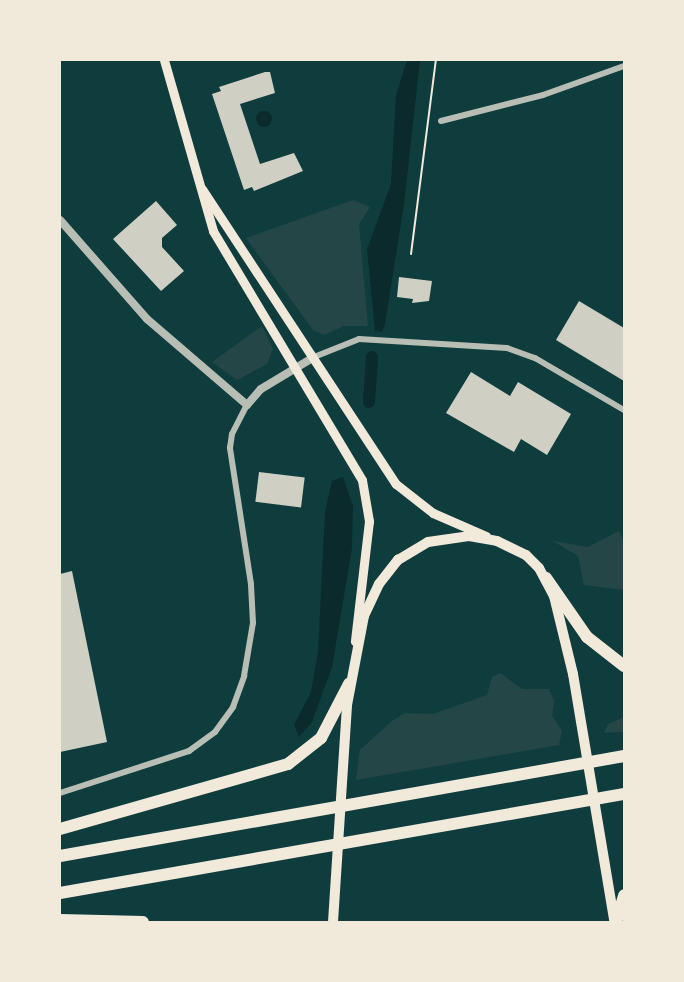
<!DOCTYPE html>
<html>
<head>
<meta charset="utf-8">
<style>
  body { margin:0 }
  #map { position:relative; width:684px; height:982px; overflow:hidden; background:#0f3d3e; font-family:"Zilla Slab",serif }
  div>[style] { position:absolute }
  .green>* { inset:0; background:#244646 }
  .water>* { inset:0; background:#0a2a2b }
  .round { border-radius:50% }
  .canal>* { height:12px; margin:-6px; padding:0 6px; transform-origin:6px; border-radius:6px; background:#0a2a2b }
  .building>* { inset:0; background:#cfcfc3; transform-origin:0 0 }
  .path>* { height:2px; margin:-1px; padding:0 1px; transform-origin:1px; border-radius:1px; background:#f1e9da }
  .minor>* { height:6px; margin:-3px; padding:0 3px; transform-origin:3px; border-radius:3px; background:#b8beb3 }
  .tertiary>* { height:8px; margin:-4px; padding:0 4px; transform-origin:4px; border-radius:4px; background:#b8beb3 }
  .secondary>* { height:9px; margin:-4.5px; padding:0 4.5px; transform-origin:4.5px; border-radius:4.5px; background:#f1e9da }
  .primary>* { height:10px; margin:-5px; padding:0 5px; transform-origin:5px; border-radius:5px; background:#f1e9da }
  .motorway>* { height:12px; margin:-6px; padding:0 6px; transform-origin:6px; border-radius:6px; background:#f1e9da }
  span { translate:-50% -50%; white-space:nowrap; text-align:center; line-height:1.15; -webkit-text-stroke:7px #f1e9da; paint-order:stroke }
  .frame { position:absolute; inset:0; border:61px solid #f1e9da; pointer-events:none }
</style>
</head>
<body>
<div id="map">
  <div class="green">
    <div style="clip-path:polygon(353px 200px,370px 207px,359px 224px,368px 326px,344px 326px,324px 335px,313px 330px,246px 238px)"></div>
    <div style="clip-path:polygon(262px 326px,273px 349px,267px 364px,237px 380px,212px 362px)"></div>
    <div style="clip-path:polygon(619px 531px,624px 542px,624px 590px,584px 585px,578px 556px,553px 541px,588px 547px)"></div>
    <div style="clip-path:polygon(500px 673px,522px 689px,549px 689px,554px 701px,552px 716px,562px 731px,559px 745px,356px 780px,360px 750px,392px 721px,405px 713px,433px 714px,487px 695px,492px 677px)"></div>
    <div style="clip-path:polygon(624px 717px,624px 732px,604px 733px,608px 724px)"></div>
  </div>
  <div class="water">
    <div style="clip-path:polygon(407px 60px,420px 60px,404px 204px,385px 324px,382px 332px,375px 331px,367px 249px,391px 184px,396px 95px)"></div>
    <div class="round" style="left:256px;top:111px;width:16px;height:16px"></div>
    <div style="clip-path:polygon(343px 477px,353px 506px,352px 548px,332px 667px,312px 722px,299px 737px,294px 725px,311px 692px,318px 652px,325px 512px,332px 481px)"></div>
  </div>
  <div class="canal">
    <div style="left:369px;top:402px;width:45px;rotate:-86.2deg"></div>
  </div>
  <div class="building">
    <div style="clip-path:polygon(265px 72px,270px 72px,275px 93px,240px 104px,260px 164px,294px 153px,303px 171px,254px 191px,252px 187px,244px 190px,212px 94px,221px 91px,219px 87px)"></div>
    <div style="clip-path:polygon(156px 201px,177px 225px,162px 238px,162px 247px,184px 271px,161px 291px,113px 239px)"></div>
    <div style="clip-path:polygon(399px 277px,432px 281px,429px 301px,412px 303px,413px 299px,397px 297px)"></div>
    <div style="clip-path:polygon(579px 301px,624px 328px,624px 381px,556px 340px)"></div>
    <div style="clip-path:polygon(471px 372px,510px 396px,518px 382px,571px 414px,547px 455px,521px 439px,514px 452px,446px 413px)"></div>
    <div style="left:259px;top:472px;width:46px;height:30px;rotate:7deg"></div>
    <div style="clip-path:polygon(72px 571px,107px 742px,60px 752px,60px 574px)"></div>
  </div>
  <div class="path">
    <div style="left:411px;top:254px;width:196px;rotate:-82.7deg"></div>
  </div>
  <div class="minor">
    <div style="left:441px;top:121px;width:105px;rotate:-14.3deg"></div>
    <div style="left:543px;top:95px;width:86px;rotate:-19.7deg"></div>
    <div style="left:314px;top:357px;width:48px;rotate:-21.8deg"></div>
    <div style="left:359px;top:339px;width:148px;rotate:3.5deg"></div>
    <div style="left:507px;top:348px;width:30px;rotate:20deg"></div>
    <div style="left:535px;top:358px;width:103px;rotate:30.3deg"></div>
    <div style="left:60px;top:793px;width:136px;rotate:-18deg"></div>
    <div style="left:189px;top:751px;width:32px;rotate:-36deg"></div>
    <div style="left:215px;top:732px;width:31px;rotate:-54deg"></div>
    <div style="left:233px;top:707px;width:33px;rotate:-70deg"></div>
    <div style="left:244px;top:676px;width:54px;rotate:-80.4deg"></div>
    <div style="left:253px;top:623px;width:39px;rotate:-93deg"></div>
    <div style="left:251px;top:584px;width:138px;rotate:-98.8deg"></div>
    <div style="left:230px;top:448px;width:14px;rotate:-82deg"></div>
    <div style="left:232px;top:434px;width:33px;rotate:-63deg"></div>
  </div>
  <div class="tertiary">
    <div style="left:60px;top:220px;width:132px;rotate:48.7deg"></div>
    <div style="left:147px;top:319px;width:132px;rotate:40.7deg"></div>
    <div style="left:247px;top:405px;width:21px;rotate:-49deg"></div>
    <div style="left:261px;top:389px;width:62px;rotate:-31.1deg"></div>
  </div>
  <div class="secondary">
    <div style="left:164px;top:60px;width:178px;rotate:74deg"></div>
    <div style="left:213px;top:231px;width:290px;rotate:59.1deg"></div>
    <div style="left:362px;top:480px;width:42px;rotate:80.3deg"></div>
    <div style="left:369px;top:521px;width:121px;rotate:96.7deg"></div>
    <div style="left:202px;top:189px;width:353px;rotate:56.7deg"></div>
    <div style="left:396px;top:484px;width:47px;rotate:38.1deg"></div>
    <div style="left:433px;top:513px;width:58px;rotate:23.5deg"></div>
  </div>
  <div class="primary">
    <div style="left:333px;top:922px;width:217px;rotate:-86.3deg"></div>
    <div style="left:347px;top:705px;width:91px;rotate:-79.2deg"></div>
    <div style="left:364px;top:616px;width:35px;rotate:-65deg"></div>
    <div style="left:379px;top:584px;width:31px;rotate:-52deg"></div>
    <div style="left:398px;top:560px;width:35px;rotate:-31deg"></div>
    <div style="left:428px;top:542px;width:41px;rotate:-8.3deg"></div>
    <div style="left:469px;top:536px;width:28px;rotate:10deg"></div>
    <div style="left:497px;top:541px;width:32px;rotate:26deg"></div>
    <div style="left:526px;top:555px;width:18px;rotate:45deg"></div>
    <div style="left:539px;top:568px;width:32px;rotate:62deg"></div>
    <div style="left:554px;top:596px;width:80px;rotate:76.3deg"></div>
    <div style="left:573px;top:674px;width:249px;rotate:80.5deg"></div>
  </div>
  <div class="motorway">
    <div style="left:546px;top:578px;width:72px;rotate:55.2deg"></div>
    <div style="left:587px;top:637px;width:47px;rotate:38.1deg"></div>
    <div style="left:60px;top:829px;width:237px;rotate:-15.9deg"></div>
    <div style="left:288px;top:764px;width:42px;rotate:-38.2deg"></div>
    <div style="left:321px;top:738px;width:61px;rotate:-62.6deg"></div>
    <div style="left:60px;top:856px;width:573px;rotate:-10.05deg"></div>
    <div style="left:60px;top:893px;width:573px;rotate:-9.96deg"></div>
    <div style="left:60px;top:920px;width:83px;rotate:1.4deg"></div>
    <div style="left:616px;top:922px;width:28px;rotate:-73deg"></div>
  </div>
  <div class="frame"></div>
</div>
</body>
</html>
